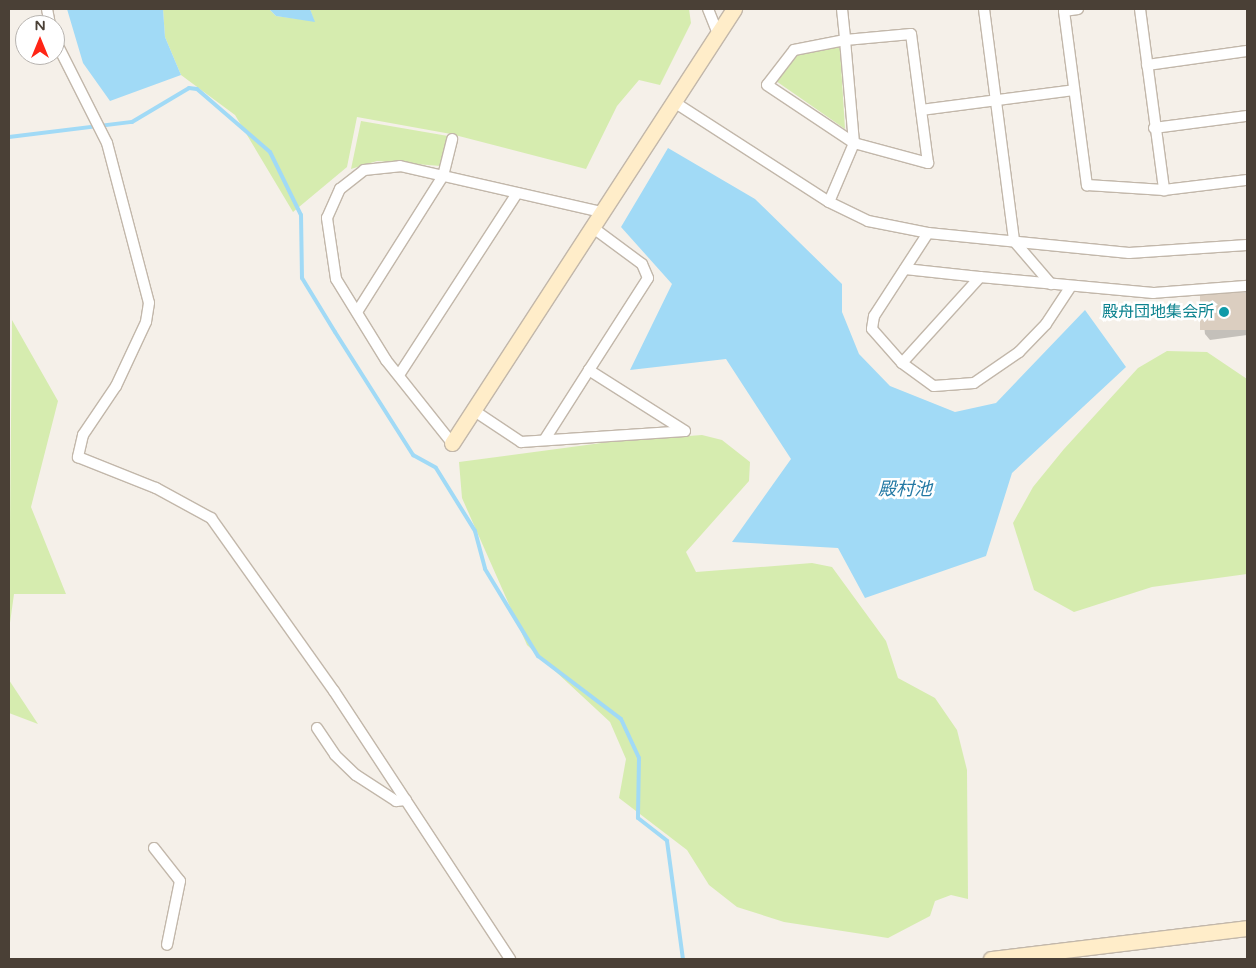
<!DOCTYPE html>
<html>
<head>
<meta charset="utf-8">
<style>
  body { margin:0 }
  #map { position:relative; width:1256px; height:968px; overflow:hidden; background:#f5f0e9; font-family:"Varela Round","Noto Sans JP",sans-serif }
  div>[style] { position:absolute }
  .green>* { inset:0; background:#d6ecaf }
  .water>* { inset:0; background:#a1daf6 }
  .shadow>* { inset:0; background:#0003 }
  .stream>* { height:4px; margin:-2px; padding:0 2px; transform-origin:2px; border-radius:2px; background:#a1daf6 }
  .building>* { inset:0; background:#dbcec0; transform-origin:0 0 }
  .roads { filter:drop-shadow(1px 0 #c2b7aa) drop-shadow(-1px 0 #c2b7aa) drop-shadow(0 1px #c2b7aa) drop-shadow(0 -1px #c2b7aa) }
  .street>* { height:10px; margin:-5px; padding:0 5px; transform-origin:5px; border-radius:5px; background:#fff }
  .secondary>* { height:15px; margin:-7.5px; padding:0 7.5px; transform-origin:7.5px; border-radius:7.5px; background:#ffedc9 }
  .dots>* { width:14px; height:14px; translate:-50% -50%; box-sizing:border-box; border:2px solid #fff; border-radius:50% }
  span { translate:-50% -50%; white-space:nowrap; text-align:center; line-height:1.15; -webkit-text-stroke:5px #fff; paint-order:stroke }
  .culture-label { font-size:16px; color:#0d838f }
  .right { translate:-100% -50%; text-align:right }
  .water-label { font-size:18px; color:#2479a4; font-style:italic }
  .frame { position:absolute; inset:0; border:10px solid #4a4036; pointer-events:none }
  .north { position:absolute; left:15px; top:15px; width:50px; height:50px; box-sizing:border-box; background:#fff; border:1px solid #b7b3af; border-radius:50%; rotate:0deg; font-size:14px; font-weight:700; line-height:20px; text-align:center; color:#4a4036 }
  .north::after { content:''; display:block; margin:auto; width:18px; height:22px; background:#ff2516; clip-path:polygon(50% 0,100% 100%,50% 72%,0 100%) }
</style>
</head>
<body>
<div id="map">
  <div class="green">
    <div style="clip-path:polygon(163px 9px,269px 9px,276px 16px,314px 21px,310px 9px,689px 9px,691px 23px,660px 85px,639px 80px,617px 106px,586px 169px,451px 134px,357px 117px,347px 167px,293px 212px,235px 115px,181px 75px,165px 37px)"></div>
    <div style="clip-path:polygon(836px 46px,840px 49px,845px 129px,776px 81px,798px 55px)"></div>
    <div style="clip-path:polygon(361px 121px,448px 136px,441px 166px,377px 161px,351px 169px)"></div>
    <div style="clip-path:polygon(12px 320px,58px 401px,31px 507px,66px 594px,14px 594px,9px 630px)"></div>
    <div style="clip-path:polygon(1167px 351px,1207px 352px,1247px 379px,1247px 574px,1152px 587px,1074px 612px,1034px 590px,1013px 523px,1033px 487px,1064px 449px,1138px 368px)"></div>
    <div style="clip-path:polygon(702px 435px,722px 440px,750px 462px,749px 481px,686px 552px,696px 572px,812px 563px,832px 567px,886px 641px,898px 678px,935px 698px,957px 730px,967px 770px,968px 899px,951px 895px,935px 901px,930px 916px,888px 938px,784px 922px,737px 907px,709px 885px,687px 850px,619px 798px,626px 759px,610px 722px,527px 645px,462px 498px,459px 462px,609px 442px)"></div>
    <div style="clip-path:polygon(9px 680px,38px 724px,9px 713px)"></div>
  </div>
  <div class="water">
    <div style="clip-path:polygon(67px 9px,163px 9px,165px 37px,181px 75px,110px 101px,83px 63px)"></div>
    <div style="clip-path:polygon(269px 9px,310px 9px,315px 22px,276px 16px)"></div>
    <div style="clip-path:polygon(668px 148px,755px 199px,842px 284px,842px 312px,859px 354px,890px 386px,955px 412px,996px 403px,1085px 310px,1126px 367px,1012px 473px,986px 556px,865px 598px,838px 548px,732px 542px,791px 459px,726px 359px,630px 370px,672px 284px,621px 227px)"></div>
  </div>
  <div class="shadow">
    <div style="clip-path:polygon(1247px 292px,1247px 335px,1210px 340px,1205px 334px,1201px 299px)"></div>
  </div>
  <div class="stream">
    <div style="left:9px;top:137px;width:124px;rotate:-7deg"></div>
    <div style="left:132px;top:122px;width:66px;rotate:-30.8deg"></div>
    <div style="left:189px;top:88px;width:8px;rotate:7deg"></div>
    <div style="left:197px;top:89px;width:96px;rotate:40.8deg"></div>
    <div style="left:270px;top:152px;width:70px;rotate:63.8deg"></div>
    <div style="left:301px;top:215px;width:63px;rotate:89.1deg"></div>
    <div style="left:302px;top:278px;width:63px;rotate:58.6deg"></div>
    <div style="left:335px;top:332px;width:146px;rotate:57.6deg"></div>
    <div style="left:413px;top:455px;width:26px;rotate:29deg"></div>
    <div style="left:436px;top:468px;width:74px;rotate:58.2deg"></div>
    <div style="left:475px;top:531px;width:39px;rotate:75deg"></div>
    <div style="left:485px;top:569px;width:102px;rotate:58.7deg"></div>
    <div style="left:538px;top:656px;width:104px;rotate:37.2deg"></div>
    <div style="left:621px;top:719px;width:43px;rotate:65.2deg"></div>
    <div style="left:639px;top:758px;width:60px;rotate:91deg"></div>
    <div style="left:638px;top:818px;width:37px;rotate:38deg"></div>
    <div style="left:667px;top:841px;width:119px;rotate:82.3deg"></div>
  </div>
  <div class="building">
    <div style="left:1247px;top:293px;width:37px;height:47px;rotate:90deg"></div>
  </div>
  <div class="roads">
    <div class="street">
      <div style="left:47px;top:9px;width:16px;rotate:79deg"></div>
      <div style="left:708px;top:9px;width:27px;rotate:68deg"></div>
      <div style="left:842px;top:9px;width:31px;rotate:84deg"></div>
      <div style="left:845px;top:40px;width:52px;rotate:168.9deg"></div>
      <div style="left:794px;top:50px;width:44px;rotate:127.6deg"></div>
      <div style="left:767px;top:85px;width:105px;rotate:33.7deg"></div>
      <div style="left:984px;top:9px;width:234px;rotate:82.6deg"></div>
      <div style="left:1014px;top:241px;width:57px;rotate:49.3deg"></div>
      <div style="left:1078px;top:9px;width:14px;rotate:172deg"></div>
      <div style="left:1064px;top:11px;width:176px;rotate:82.5deg"></div>
      <div style="left:1087px;top:185px;width:77px;rotate:3.7deg"></div>
      <div style="left:1164px;top:190px;width:84px;rotate:-6.9deg"></div>
      <div style="left:1140px;top:9px;width:183px;rotate:82.4deg"></div>
      <div style="left:55px;top:40px;width:115px;rotate:63.2deg"></div>
      <div style="left:107px;top:143px;width:165px;rotate:75.3deg"></div>
      <div style="left:149px;top:303px;width:19px;rotate:99deg"></div>
      <div style="left:146px;top:322px;width:71px;rotate:115.1deg"></div>
      <div style="left:116px;top:386px;width:59px;rotate:124deg"></div>
      <div style="left:83px;top:435px;width:23px;rotate:103deg"></div>
      <div style="left:78px;top:457px;width:84px;rotate:21.7deg"></div>
      <div style="left:156px;top:488px;width:63px;rotate:28.6deg"></div>
      <div style="left:211px;top:518px;width:212px;rotate:54.6deg"></div>
      <div style="left:334px;top:691px;width:321px;rotate:56.7deg"></div>
      <div style="left:1147px;top:65px;width:101px;rotate:-8deg"></div>
      <div style="left:674px;top:102px;width:184px;rotate:32.8deg"></div>
      <div style="left:829px;top:202px;width:43px;rotate:26deg"></div>
      <div style="left:868px;top:221px;width:61px;rotate:11.3deg"></div>
      <div style="left:928px;top:233px;width:202px;rotate:5.7deg"></div>
      <div style="left:1129px;top:253px;width:118px;rotate:-3.9deg"></div>
      <div style="left:921px;top:110px;width:154px;rotate:-7.4deg"></div>
      <div style="left:1154px;top:128px;width:94px;rotate:-7.4deg"></div>
      <div style="left:829px;top:202px;width:64px;rotate:-67deg"></div>
      <div style="left:854px;top:143px;width:77px;rotate:15.1deg"></div>
      <div style="left:928px;top:163px;width:130px;rotate:-97.5deg"></div>
      <div style="left:911px;top:34px;width:66px;rotate:174.8deg"></div>
      <div style="left:845px;top:40px;width:103px;rotate:85deg"></div>
      <div style="left:928px;top:233px;width:99px;rotate:123deg"></div>
      <div style="left:874px;top:316px;width:13px;rotate:99deg"></div>
      <div style="left:872px;top:329px;width:45px;rotate:48.6deg"></div>
      <div style="left:902px;top:363px;width:39px;rotate:36deg"></div>
      <div style="left:934px;top:386px;width:40px;rotate:-4.3deg"></div>
      <div style="left:974px;top:383px;width:55px;rotate:-34.6deg"></div>
      <div style="left:1019px;top:352px;width:39px;rotate:-46deg"></div>
      <div style="left:1046px;top:324px;width:45px;rotate:-56.7deg"></div>
      <div style="left:905px;top:269px;width:75px;rotate:6.1deg"></div>
      <div style="left:357px;top:312px;width:161px;rotate:-57.7deg"></div>
      <div style="left:443px;top:176px;width:38px;rotate:-76deg"></div>
      <div style="left:902px;top:363px;width:116px;rotate:-47.8deg"></div>
      <div style="left:980px;top:277px;width:174px;rotate:5.3deg"></div>
      <div style="left:1153px;top:293px;width:94px;rotate:-4.3deg"></div>
      <div style="left:399px;top:375px;width:217px;rotate:-57deg"></div>
      <div style="left:473px;top:410px;width:58px;rotate:33.7deg"></div>
      <div style="left:521px;top:442px;width:164px;rotate:-3.8deg"></div>
      <div style="left:685px;top:431px;width:114px;rotate:-147.6deg"></div>
      <div style="left:589px;top:370px;width:109px;rotate:-57.3deg"></div>
      <div style="left:648px;top:278px;width:15px;rotate:-113deg"></div>
      <div style="left:642px;top:264px;width:62px;rotate:-143.5deg"></div>
      <div style="left:545px;top:439px;width:82px;rotate:-57.5deg"></div>
      <div style="left:452px;top:443px;width:106px;rotate:-128.5deg"></div>
      <div style="left:386px;top:360px;width:95px;rotate:-121.7deg"></div>
      <div style="left:336px;top:279px;width:62px;rotate:-98.4deg"></div>
      <div style="left:327px;top:218px;width:32px;rotate:-66deg"></div>
      <div style="left:340px;top:189px;width:31px;rotate:-38deg"></div>
      <div style="left:364px;top:170px;width:36px;rotate:-6deg"></div>
      <div style="left:400px;top:166px;width:206px;rotate:12.9deg"></div>
      <div style="left:317px;top:728px;width:32px;rotate:56deg"></div>
      <div style="left:335px;top:755px;width:29px;rotate:44deg"></div>
      <div style="left:356px;top:775px;width:48px;rotate:33deg"></div>
      <div style="left:396px;top:801px;width:10px;rotate:-6deg"></div>
      <div style="left:154px;top:848px;width:42px;rotate:51.8deg"></div>
      <div style="left:180px;top:881px;width:65px;rotate:101.5deg"></div>
    </div>
    <div class="secondary">
      <div style="left:452px;top:443px;width:518px;rotate:-56.99deg"></div>
      <div style="left:991px;top:959px;width:258px;rotate:-6.9deg"></div>
    </div>
  </div>
  <div class="dots">
    <div style="left:1224px;top:312px;background:#0f9aa8"></div>
  </div>
  <div class="culture-label">
    <span class="right" style="left:1214px;top:312px">殿舟団地集会所</span>
  </div>
  <div class="water-label">
    <span style="left:905px;top:489px">殿村池</span>
  </div>
  <div class="frame"></div>
  <div class="north">N</div>
</div>
</body>
</html>
